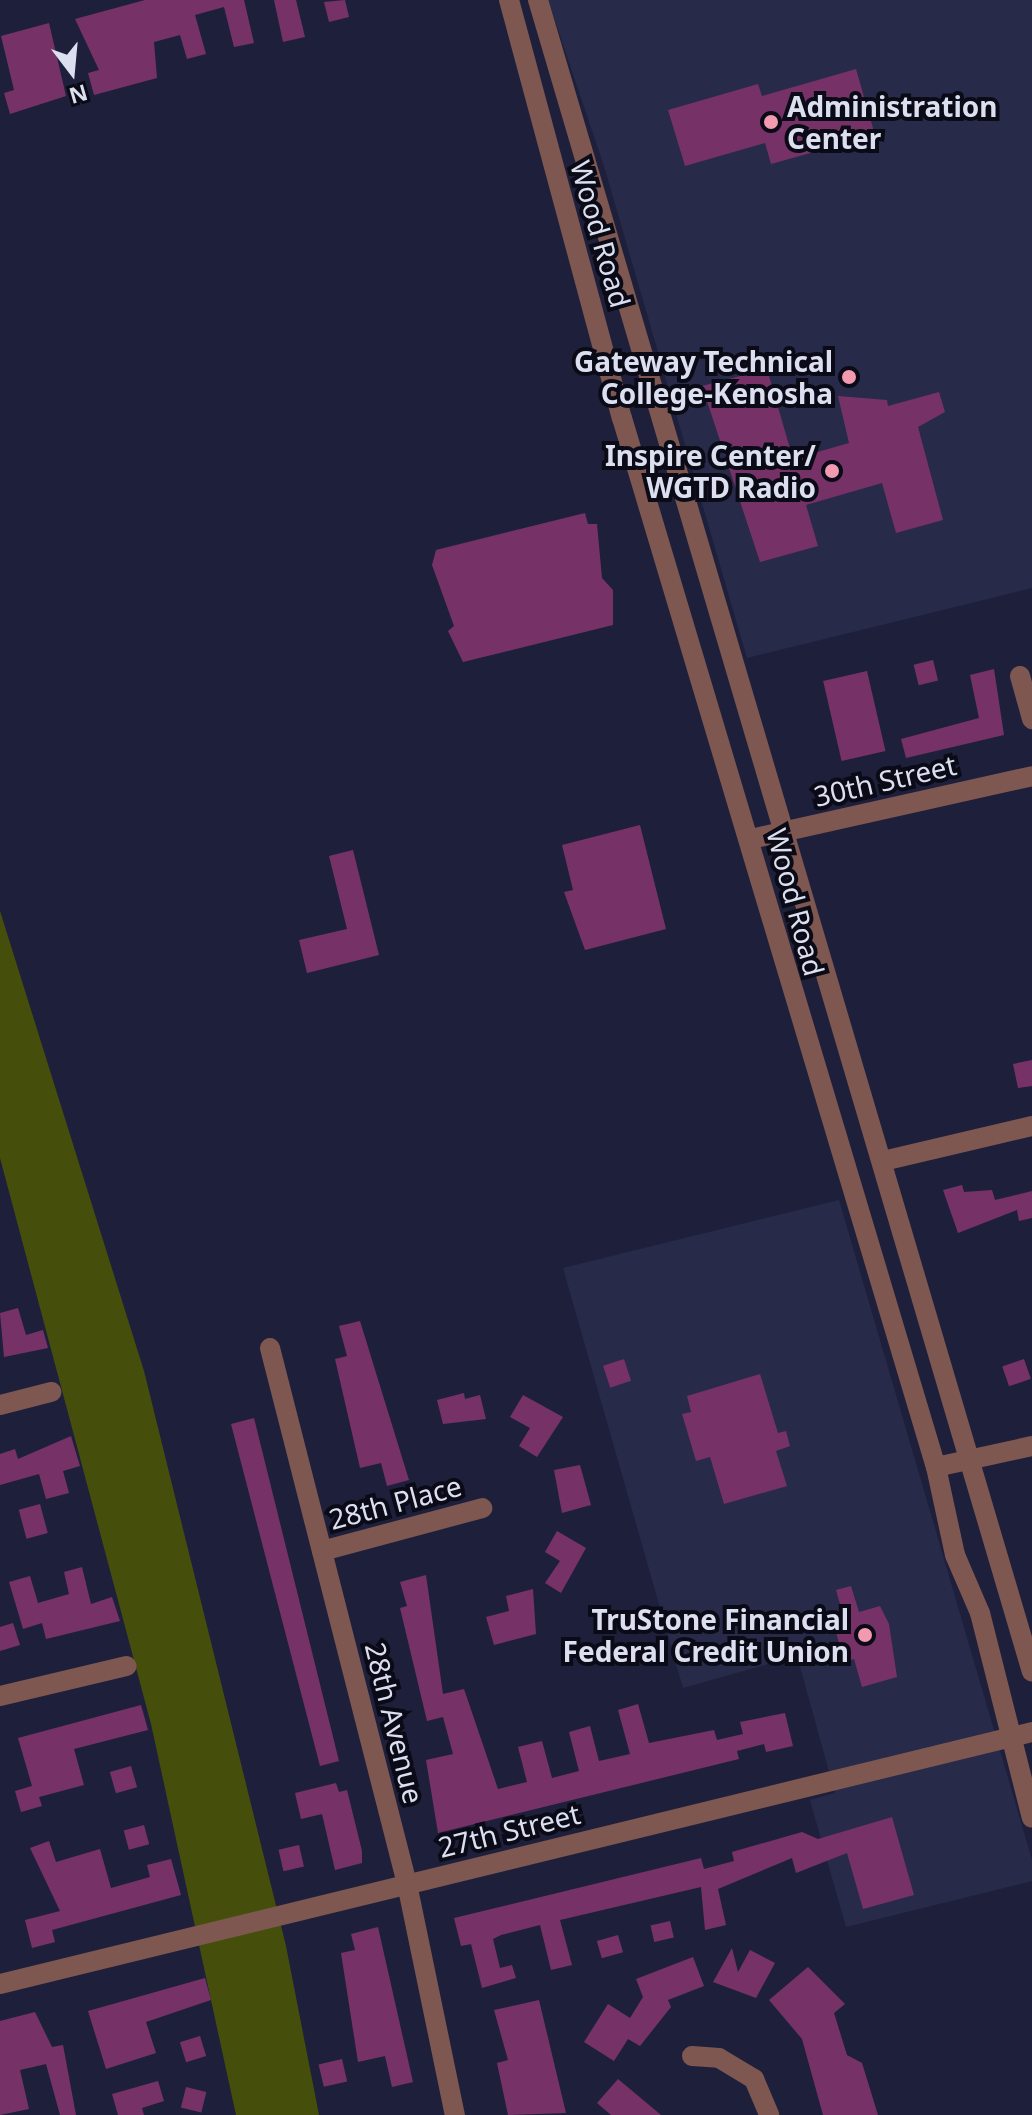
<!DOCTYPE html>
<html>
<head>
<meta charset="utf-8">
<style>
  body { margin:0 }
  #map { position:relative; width:1032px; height:2115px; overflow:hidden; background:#1e203b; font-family:"Noto Sans",sans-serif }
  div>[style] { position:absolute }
  .built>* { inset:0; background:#272a49 }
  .green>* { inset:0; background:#454f0b }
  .building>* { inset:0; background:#763267; transform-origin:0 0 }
  .minor>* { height:20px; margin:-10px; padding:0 10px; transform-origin:10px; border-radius:10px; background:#7e5751 }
  .tertiary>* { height:20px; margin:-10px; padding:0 10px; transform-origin:10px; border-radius:10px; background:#7e5751 }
  .dots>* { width:22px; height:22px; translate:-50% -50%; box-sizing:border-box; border:4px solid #0a0b17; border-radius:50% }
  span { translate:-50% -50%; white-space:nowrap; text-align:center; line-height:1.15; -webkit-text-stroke:8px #0a0b17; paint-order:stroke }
  .poi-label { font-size:28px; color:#dbdff0; font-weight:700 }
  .left { translate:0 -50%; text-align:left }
  .right { translate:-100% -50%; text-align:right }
  .street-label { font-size:28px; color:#dbdff0 }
  .north { position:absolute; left:32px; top:32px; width:80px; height:80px; -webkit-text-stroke:6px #0a0b17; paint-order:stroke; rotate:164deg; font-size:22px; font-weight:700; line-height:32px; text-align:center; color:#dbdff0 }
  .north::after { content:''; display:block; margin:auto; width:28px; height:36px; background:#dbdff0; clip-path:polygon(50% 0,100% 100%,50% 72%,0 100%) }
</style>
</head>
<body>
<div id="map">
  <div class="built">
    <div style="clip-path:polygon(548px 0,1032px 0,1032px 588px,747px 658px,604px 166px)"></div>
    <div style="clip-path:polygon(839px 1200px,1032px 1860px,1032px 1881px,846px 1927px,810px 1800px,835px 1793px,797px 1656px,683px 1688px,563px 1268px)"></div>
  </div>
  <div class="green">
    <div style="clip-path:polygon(0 911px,144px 1371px,286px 1946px,319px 2115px,236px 2115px,151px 1724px,0 1158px)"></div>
  </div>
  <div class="building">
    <div style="clip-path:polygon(145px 0,244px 0,254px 43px,234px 47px,224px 7px,195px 15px,206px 54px,187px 59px,180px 35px,154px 42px,157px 78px,94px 95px,88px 73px,99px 70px,75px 19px)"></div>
    <div style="clip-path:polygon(274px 0,296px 0,305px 37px,283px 42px)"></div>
    <div style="clip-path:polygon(345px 0,349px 17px,329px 22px,324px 2px)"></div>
    <div style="clip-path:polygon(49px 23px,66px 96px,10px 114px,4px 93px,14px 90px,1px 36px)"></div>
    <div style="clip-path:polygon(856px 69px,875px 135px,771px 164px,765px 143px,685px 166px,668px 110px,758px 84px,762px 96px)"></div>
    <div style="clip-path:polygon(767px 369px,793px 459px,849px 443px,838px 396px,887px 400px,888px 406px,939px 392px,945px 412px,918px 427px,943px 520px,896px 533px,882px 483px,806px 505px,818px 546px,760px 562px,702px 386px)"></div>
    <div style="clip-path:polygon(585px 513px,588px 524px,597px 524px,602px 578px,613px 590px,613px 625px,463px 662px,448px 631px,454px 626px,432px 565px,436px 550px)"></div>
    <div style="left:933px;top:660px;width:21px;height:20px;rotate:76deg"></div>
    <div style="clip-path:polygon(994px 669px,1004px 735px,906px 758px,901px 739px,979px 718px,970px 675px)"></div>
    <div style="left:867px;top:671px;width:82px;height:45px;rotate:77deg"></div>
    <div style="clip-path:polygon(640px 825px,666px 929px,585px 950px,564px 892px,573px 890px,562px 845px)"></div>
    <div style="clip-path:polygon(353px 850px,379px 955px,307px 973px,299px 940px,347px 929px,329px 856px)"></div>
    <div style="clip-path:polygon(1032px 1060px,1032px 1086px,1018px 1088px,1013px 1064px)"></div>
    <div style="clip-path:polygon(962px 1185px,964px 1192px,992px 1190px,995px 1200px,1032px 1191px,1032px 1218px,1019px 1221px,1017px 1210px,958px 1233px,943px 1190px)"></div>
    <div style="clip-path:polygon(18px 1308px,26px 1335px,43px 1330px,48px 1348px,4px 1357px,0 1313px)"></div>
    <div style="clip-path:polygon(360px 1321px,409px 1480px,387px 1486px,381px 1463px,360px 1468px,335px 1359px,347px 1356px,339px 1326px)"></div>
    <div style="left:624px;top:1359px;width:23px;height:22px;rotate:72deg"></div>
    <div style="left:1024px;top:1359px;width:21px;height:23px;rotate:71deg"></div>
    <div style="clip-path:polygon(760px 1374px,778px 1433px,786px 1431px,790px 1446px,776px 1451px,787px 1486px,724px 1504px,710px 1457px,696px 1461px,682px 1414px,691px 1412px,687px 1396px)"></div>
    <div style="clip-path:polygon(464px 1393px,465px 1399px,480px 1395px,486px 1419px,443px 1424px,437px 1400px)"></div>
    <div style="clip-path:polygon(523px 1395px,563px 1417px,537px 1457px,519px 1446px,530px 1428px,510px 1417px)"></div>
    <div style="clip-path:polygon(254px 1418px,339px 1761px,320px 1766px,231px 1424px)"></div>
    <div style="clip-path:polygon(71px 1436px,80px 1466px,63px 1471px,69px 1493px,46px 1499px,39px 1474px,0 1485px,0 1454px,15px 1449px,18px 1459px)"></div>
    <div style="clip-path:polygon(580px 1465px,591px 1505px,562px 1513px,554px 1470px)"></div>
    <div style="left:40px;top:1504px;width:30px;height:22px;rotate:75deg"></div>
    <div style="clip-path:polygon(557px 1531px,586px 1548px,561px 1593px,545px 1583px,560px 1561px,545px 1552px)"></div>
    <div style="clip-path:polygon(82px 1567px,91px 1604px,112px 1597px,120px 1621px,46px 1639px,42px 1623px,23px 1629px,9px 1582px,30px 1576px,38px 1603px,69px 1594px,64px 1572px)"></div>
    <div style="clip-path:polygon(426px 1575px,443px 1694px,464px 1689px,498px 1789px,527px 1782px,518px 1747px,542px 1741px,552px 1778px,579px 1771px,569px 1732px,590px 1726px,599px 1761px,630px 1754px,618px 1710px,638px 1704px,649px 1743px,714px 1730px,717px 1740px,743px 1734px,740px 1722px,785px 1713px,793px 1746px,766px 1752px,764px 1744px,737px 1751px,739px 1759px,438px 1833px,426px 1760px,453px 1754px,443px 1717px,427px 1721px,400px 1608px,407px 1606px,400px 1582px)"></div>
    <div style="clip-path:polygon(851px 1586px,859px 1612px,880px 1606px,889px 1624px,897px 1677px,862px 1687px,854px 1659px,844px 1662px,836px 1632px,847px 1629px,836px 1590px)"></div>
    <div style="clip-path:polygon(533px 1589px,536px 1634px,494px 1645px,486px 1617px,509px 1611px,506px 1596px)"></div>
    <div style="clip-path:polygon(13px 1623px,20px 1645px,0 1651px,0 1627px)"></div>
    <div style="clip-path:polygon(141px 1705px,148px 1730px,74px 1749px,84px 1785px,39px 1797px,42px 1806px,21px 1812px,15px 1791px,32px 1786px,18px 1738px)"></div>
    <div style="left:131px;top:1766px;width:22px;height:22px;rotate:74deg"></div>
    <div style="clip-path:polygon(336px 1783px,339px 1792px,347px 1790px,362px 1851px,362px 1863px,335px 1870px,322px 1814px,301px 1819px,295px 1793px)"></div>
    <div style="clip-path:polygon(892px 1817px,914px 1895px,863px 1909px,847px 1853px,796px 1873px,792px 1858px,718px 1889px,726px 1925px,705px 1930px,701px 1887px,560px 1920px,572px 1965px,551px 1970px,540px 1925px,501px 1935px,493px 1939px,500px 1968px,512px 1965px,516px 1978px,482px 1988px,471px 1944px,461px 1946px,454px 1918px,701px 1858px,704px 1869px,734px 1861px,732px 1852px,802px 1832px,818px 1839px)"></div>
    <div style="left:144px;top:1825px;width:20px;height:21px;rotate:75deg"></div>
    <div style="clip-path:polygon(49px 1841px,56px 1862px,100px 1849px,111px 1888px,150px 1877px,147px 1865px,171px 1859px,181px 1895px,52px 1930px,55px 1942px,32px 1948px,25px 1920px,60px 1911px,30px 1848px)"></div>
    <div style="left:299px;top:1845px;width:22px;height:21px;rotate:77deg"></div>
    <div style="left:670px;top:1921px;width:17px;height:20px;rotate:77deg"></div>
    <div style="clip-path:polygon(378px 1927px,413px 2082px,392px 2087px,385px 2056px,358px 2062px,341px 1953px,355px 1950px,351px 1934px)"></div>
    <div style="left:618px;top:1935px;width:18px;height:22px;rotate:74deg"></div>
    <div style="clip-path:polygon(732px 1948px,738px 1972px,750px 1950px,775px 1963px,756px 1998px,713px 1982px)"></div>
    <div style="clip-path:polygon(693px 1957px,704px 1986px,668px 2000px,671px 2007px,640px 2046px,628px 2039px,614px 2061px,584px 2042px,608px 2004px,630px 2018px,643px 1997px,636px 1979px)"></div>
    <div style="clip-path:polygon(808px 1967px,845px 2004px,834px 2013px,847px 2055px,862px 2063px,878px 2115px,823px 2115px,802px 2039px,769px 2000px)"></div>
    <div style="clip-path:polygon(205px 1978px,211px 2000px,146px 2022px,156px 2053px,106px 2069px,88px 2011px)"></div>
    <div style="clip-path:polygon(539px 2000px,566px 2113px,508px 2115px,497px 2063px,508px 2060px,494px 2010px)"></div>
    <div style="clip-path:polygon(35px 2012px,52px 2047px,63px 2045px,76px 2115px,60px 2115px,46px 2064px,20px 2070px,29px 2109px,0 2115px,0 2021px)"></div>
    <div style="left:200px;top:2036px;width:21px;height:21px;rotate:73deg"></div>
    <div style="left:342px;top:2059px;width:23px;height:24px;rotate:77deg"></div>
    <div style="clip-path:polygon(618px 2079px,661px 2115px,611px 2115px,597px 2103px)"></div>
    <div style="clip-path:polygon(158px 2081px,164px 2101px,142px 2108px,144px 2115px,118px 2115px,112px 2094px)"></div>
    <div style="left:186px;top:2087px;width:21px;height:21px;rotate:14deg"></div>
  </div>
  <div class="minor">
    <div style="left:1020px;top:676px;width:45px;rotate:74.4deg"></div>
    <div style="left:751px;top:839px;width:288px;rotate:-12.6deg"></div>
    <div style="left:883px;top:1161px;width:153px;rotate:-13.2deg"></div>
    <div style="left:270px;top:1348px;width:553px;rotate:75.66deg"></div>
    <div style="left:407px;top:1884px;width:236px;rotate:78.3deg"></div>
    <div style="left:0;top:1405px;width:53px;rotate:-14.3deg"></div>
    <div style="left:936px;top:1467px;width:98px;rotate:-12.3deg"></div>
    <div style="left:322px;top:1551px;width:166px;rotate:-15deg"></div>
    <div style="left:0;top:1696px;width:130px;rotate:-13.3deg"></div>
    <div style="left:692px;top:2056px;width:27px;rotate:4deg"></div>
    <div style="left:719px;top:2058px;width:41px;rotate:31deg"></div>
    <div style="left:754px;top:2079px;width:39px;rotate:67deg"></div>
  </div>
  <div class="tertiary">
    <div style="left:509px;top:0;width:433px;rotate:74.9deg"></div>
    <div style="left:622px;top:418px;width:1095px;rotate:73.34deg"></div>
    <div style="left:936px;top:1467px;width:90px;rotate:77.8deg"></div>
    <div style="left:955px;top:1555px;width:63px;rotate:66.7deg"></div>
    <div style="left:980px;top:1613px;width:211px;rotate:75.8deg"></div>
    <div style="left:538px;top:0;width:1743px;rotate:73.54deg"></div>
    <div style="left:0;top:1984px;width:1062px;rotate:-13.72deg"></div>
  </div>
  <div class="dots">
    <div style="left:771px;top:122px;background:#f29aaf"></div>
    <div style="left:849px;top:377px;background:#f29aaf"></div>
    <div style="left:832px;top:471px;background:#f29aaf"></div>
    <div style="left:865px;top:1635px;background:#f29aaf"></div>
  </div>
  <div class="poi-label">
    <span class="left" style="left:787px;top:122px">Administration<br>Center</span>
    <span class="right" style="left:833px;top:377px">Gateway Technical<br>College-Kenosha</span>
    <span class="right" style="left:816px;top:471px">Inspire Center/<br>WGTD Radio</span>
    <span class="right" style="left:849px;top:1635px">TruStone Financial<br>Federal Credit Union</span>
  </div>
  <div class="street-label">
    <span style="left:601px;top:234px;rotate:74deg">Wood Road</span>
    <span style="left:885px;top:780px;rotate:-13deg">30th Street</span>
    <span style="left:796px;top:902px;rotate:75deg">Wood Road</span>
    <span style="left:395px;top:1502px;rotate:-15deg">28th Place</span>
    <span style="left:395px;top:1723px;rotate:76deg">28th Avenue</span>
    <span style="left:509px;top:1830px;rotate:-14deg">27th Street</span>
  </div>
  <div class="north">N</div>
</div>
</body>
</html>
